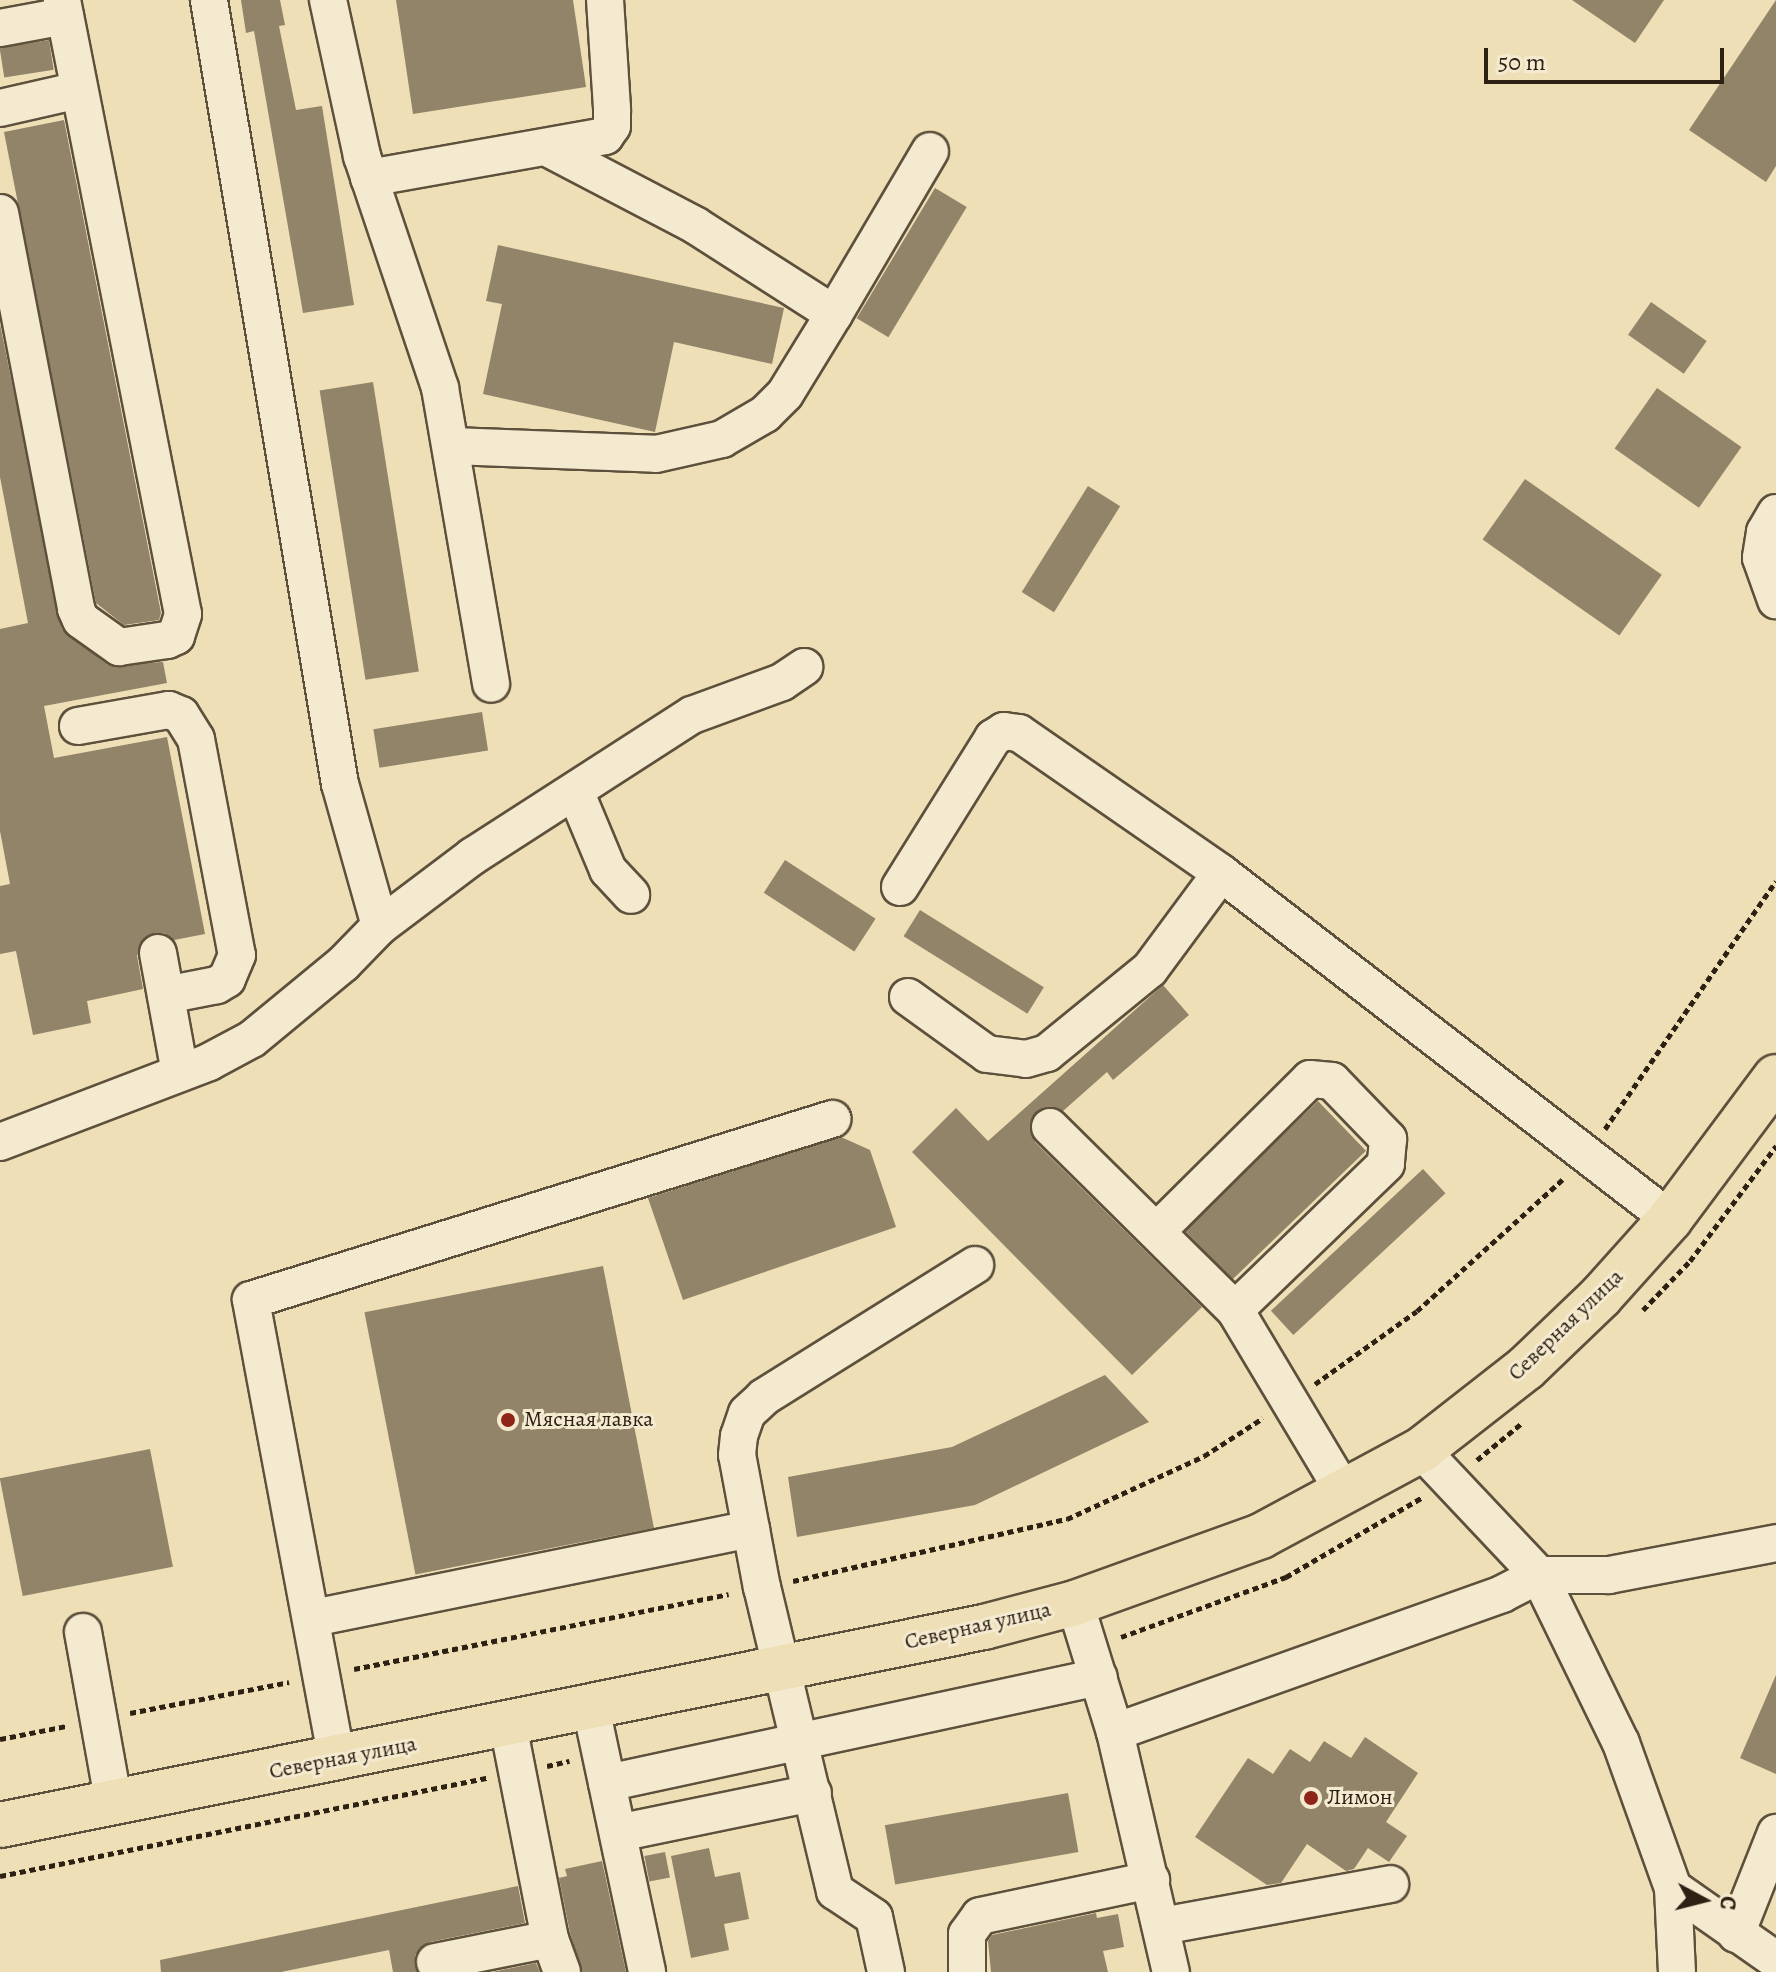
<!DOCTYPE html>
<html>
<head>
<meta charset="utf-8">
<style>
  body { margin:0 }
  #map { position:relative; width:1776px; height:1972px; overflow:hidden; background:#eedfb6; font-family:Alegreya,serif }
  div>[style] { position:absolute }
  .building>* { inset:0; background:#918468; transform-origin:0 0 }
  .path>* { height:5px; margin-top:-2.5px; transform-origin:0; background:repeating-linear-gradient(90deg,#2d2114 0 6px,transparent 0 10px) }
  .roads { filter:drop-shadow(2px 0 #5d503c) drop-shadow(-2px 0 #5d503c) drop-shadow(0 2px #5d503c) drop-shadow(0 -2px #5d503c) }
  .minor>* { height:36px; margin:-18px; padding:0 18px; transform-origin:18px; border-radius:18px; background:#f4ead0 }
  .major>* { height:44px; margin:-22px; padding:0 22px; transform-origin:22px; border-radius:22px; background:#eedfb6 }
  .dots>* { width:22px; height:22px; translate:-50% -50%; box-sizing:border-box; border:4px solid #f4ead0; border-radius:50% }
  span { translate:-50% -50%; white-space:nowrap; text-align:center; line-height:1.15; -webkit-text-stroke:6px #f4ead0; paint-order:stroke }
  .street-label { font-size:22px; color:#2d2114 }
  .poi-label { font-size:22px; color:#2d2114 }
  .left { translate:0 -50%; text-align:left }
  .north { position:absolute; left:1664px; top:1860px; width:80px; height:80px; -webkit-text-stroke:6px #f4ead0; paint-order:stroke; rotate:97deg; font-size:22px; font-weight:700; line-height:32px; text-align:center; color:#2d2114 }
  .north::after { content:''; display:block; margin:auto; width:28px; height:36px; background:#2d2114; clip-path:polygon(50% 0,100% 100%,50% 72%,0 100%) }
  .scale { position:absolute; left:1484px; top:48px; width:240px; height:36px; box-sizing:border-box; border:4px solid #2d2114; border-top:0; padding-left:10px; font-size:24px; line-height:28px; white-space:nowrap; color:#2d2114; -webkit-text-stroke:6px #f4ead0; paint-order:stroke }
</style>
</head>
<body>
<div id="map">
  <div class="building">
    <div style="clip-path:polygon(241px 0,280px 0,285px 25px,279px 26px,296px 110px,322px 106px,354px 305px,303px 313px,254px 31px,246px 33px)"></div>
    <div style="clip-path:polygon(396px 0,573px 0,586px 87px,413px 114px)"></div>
    <div style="clip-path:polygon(1572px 0,1664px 0,1635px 43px)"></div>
    <div style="clip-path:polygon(1776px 0,1776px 166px,1766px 182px,1689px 130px)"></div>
    <div style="left:49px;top:40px;width:30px;height:50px;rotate:81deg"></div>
    <div style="clip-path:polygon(64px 120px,161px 613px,159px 620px,124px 625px,96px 603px,4px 132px)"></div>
    <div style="left:935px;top:188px;width:37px;height:152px;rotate:31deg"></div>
    <div style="clip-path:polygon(498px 245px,784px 308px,772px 364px,674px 342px,655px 432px,483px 394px,502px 304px,486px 301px)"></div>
    <div style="left:1651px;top:302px;width:68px;height:40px;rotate:35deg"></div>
    <div style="clip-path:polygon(0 324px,62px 629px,108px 665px,163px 662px,167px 683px,44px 706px,54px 758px,167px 737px,205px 934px,174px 940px,164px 933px,145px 937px,137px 956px,143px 989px,87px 1001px,91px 1023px,33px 1035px,16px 951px,0 954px,0 886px,10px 884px,0 831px,0 629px,28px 623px,0 477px)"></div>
    <div style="left:373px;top:382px;width:293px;height:54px;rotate:81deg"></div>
    <div style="left:1657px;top:388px;width:103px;height:74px;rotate:35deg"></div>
    <div style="left:1525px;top:479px;width:167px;height:74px;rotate:35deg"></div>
    <div style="left:1088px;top:486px;width:38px;height:125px;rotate:32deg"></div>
    <div style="left:482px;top:712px;width:39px;height:110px;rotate:81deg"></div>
    <div style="left:785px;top:860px;width:108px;height:39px;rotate:33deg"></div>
    <div style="left:920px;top:910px;width:146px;height:31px;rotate:32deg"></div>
    <div style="clip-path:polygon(1163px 985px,1189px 1015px,1113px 1080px,1107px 1072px,1063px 1111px,1044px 1107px,1030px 1122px,1035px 1142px,1202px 1307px,1132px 1375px,912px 1152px,956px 1108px,988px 1141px)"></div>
    <div style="left:1318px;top:1101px;width:69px;height:186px;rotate:46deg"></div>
    <div style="clip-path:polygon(841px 1137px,870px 1150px,896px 1227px,683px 1300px,648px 1198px)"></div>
    <div style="left:1423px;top:1169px;width:33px;height:208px;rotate:47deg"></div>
    <div style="left:603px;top:1266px;width:267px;height:243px;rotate:79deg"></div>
    <div style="clip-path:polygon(1105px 1375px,1149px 1422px,975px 1505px,797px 1537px,788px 1477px,952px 1447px)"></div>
    <div style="left:150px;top:1449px;width:120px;height:153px;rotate:79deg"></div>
    <div style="clip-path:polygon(1776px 1675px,1776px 1774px,1740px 1758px)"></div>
    <div style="clip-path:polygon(1365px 1737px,1418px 1773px,1386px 1822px,1407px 1836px,1389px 1862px,1368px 1848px,1354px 1869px,1346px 1871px,1307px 1844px,1281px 1883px,1267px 1885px,1195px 1837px,1248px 1758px,1273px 1774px,1290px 1749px,1310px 1762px,1324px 1741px,1351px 1758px)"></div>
    <div style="left:1068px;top:1793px;width:60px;height:186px;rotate:80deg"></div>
    <div style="clip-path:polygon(709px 1848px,715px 1877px,740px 1872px,749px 1919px,724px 1924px,729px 1950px,691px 1958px,671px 1856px)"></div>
    <div style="left:665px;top:1852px;width:26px;height:21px;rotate:79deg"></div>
    <div style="clip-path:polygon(602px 1861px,626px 1972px,582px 1972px,570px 1933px,559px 1878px,567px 1876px,565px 1869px)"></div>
    <div style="clip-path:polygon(518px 1886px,525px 1923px,430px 1942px,415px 1955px,417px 1972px,393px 1972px,389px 1950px,281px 1972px,161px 1972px,160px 1960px)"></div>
    <div style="clip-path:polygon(1096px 1913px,1097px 1918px,1118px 1914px,1124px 1947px,1103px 1951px,1108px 1972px,991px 1972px,988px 1941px,992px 1935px)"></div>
    <div style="clip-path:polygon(536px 1963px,540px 1972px,492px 1972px)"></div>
  </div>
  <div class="path">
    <div style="left:1605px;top:1129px;width:301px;rotate:-55.4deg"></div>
    <div style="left:1643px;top:1310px;width:68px;rotate:-46.2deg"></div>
    <div style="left:1690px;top:1261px;width:144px;rotate:-53.2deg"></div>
    <div style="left:1315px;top:1384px;width:125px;rotate:-35.6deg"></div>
    <div style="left:1417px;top:1311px;width:197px;rotate:-42.1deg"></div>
    <div style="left:1477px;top:1460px;width:58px;rotate:-39.4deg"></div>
    <div style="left:793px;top:1581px;width:281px;rotate:-12.8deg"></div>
    <div style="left:1067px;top:1519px;width:151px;rotate:-24.7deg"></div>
    <div style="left:1204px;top:1456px;width:70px;rotate:-32.8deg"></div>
    <div style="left:1121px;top:1637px;width:176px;rotate:-20deg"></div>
    <div style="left:1286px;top:1577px;width:159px;rotate:-30.3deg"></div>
    <div style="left:354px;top:1669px;width:382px;rotate:-11.3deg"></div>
    <div style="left:130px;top:1713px;width:162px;rotate:-11deg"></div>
    <div style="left:0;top:1739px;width:67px;rotate:-11.1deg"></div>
    <div style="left:547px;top:1766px;width:23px;rotate:-13deg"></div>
    <div style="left:0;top:1876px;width:497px;rotate:-11.4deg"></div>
  </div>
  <div class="roads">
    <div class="minor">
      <div style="left:328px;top:0;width:160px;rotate:77.7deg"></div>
      <div style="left:362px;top:156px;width:245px;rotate:71.4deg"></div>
      <div style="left:440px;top:388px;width:300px;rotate:80.2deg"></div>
      <div style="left:0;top:28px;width:66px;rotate:-10.5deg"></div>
      <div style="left:0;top:108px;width:81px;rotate:-12.8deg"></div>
      <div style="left:369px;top:178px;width:240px;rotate:-10.1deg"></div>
      <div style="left:605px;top:136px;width:12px;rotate:-55deg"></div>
      <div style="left:612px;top:126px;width:18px;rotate:-90deg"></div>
      <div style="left:612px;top:108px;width:108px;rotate:-93.7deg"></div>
      <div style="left:0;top:213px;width:403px;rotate:79.1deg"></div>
      <div style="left:76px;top:609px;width:12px;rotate:66deg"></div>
      <div style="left:81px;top:620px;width:47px;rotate:35.4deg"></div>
      <div style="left:119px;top:647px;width:49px;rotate:-8.3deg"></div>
      <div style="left:167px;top:640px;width:10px;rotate:-24deg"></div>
      <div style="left:176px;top:636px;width:23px;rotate:-72deg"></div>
      <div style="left:183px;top:614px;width:626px;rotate:-101.15deg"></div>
      <div style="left:834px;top:314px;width:189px;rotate:-59.5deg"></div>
      <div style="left:452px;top:446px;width:204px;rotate:2.2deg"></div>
      <div style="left:656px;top:454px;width:68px;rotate:-12.8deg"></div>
      <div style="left:722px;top:439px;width:50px;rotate:-30.2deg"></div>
      <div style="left:765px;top:414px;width:28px;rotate:-45deg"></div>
      <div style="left:785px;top:394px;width:94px;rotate:-58.5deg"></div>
      <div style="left:834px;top:314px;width:165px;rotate:-147.4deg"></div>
      <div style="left:695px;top:225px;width:166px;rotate:-152.4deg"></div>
      <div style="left:1776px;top:513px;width:22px;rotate:120deg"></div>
      <div style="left:1765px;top:532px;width:26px;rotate:99deg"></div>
      <div style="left:1761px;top:558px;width:45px;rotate:70.3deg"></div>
      <div style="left:78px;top:726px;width:92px;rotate:-10deg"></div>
      <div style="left:169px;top:710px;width:13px;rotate:23deg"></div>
      <div style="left:181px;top:715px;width:28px;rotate:58deg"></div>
      <div style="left:196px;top:739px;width:220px;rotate:79.3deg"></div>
      <div style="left:237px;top:955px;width:26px;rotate:113deg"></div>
      <div style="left:227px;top:979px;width:12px;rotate:149deg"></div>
      <div style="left:217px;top:985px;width:52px;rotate:168.9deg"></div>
      <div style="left:575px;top:791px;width:86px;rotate:67.3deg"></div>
      <div style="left:608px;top:870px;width:34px;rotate:47deg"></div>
      <div style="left:900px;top:887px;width:176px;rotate:-58deg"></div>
      <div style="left:993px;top:738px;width:13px;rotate:-32deg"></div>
      <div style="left:1004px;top:731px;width:15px;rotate:8deg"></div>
      <div style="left:1019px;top:733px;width:246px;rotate:34.7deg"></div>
      <div style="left:1221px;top:873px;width:567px;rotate:37.62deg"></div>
      <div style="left:380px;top:926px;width:116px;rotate:-37deg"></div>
      <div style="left:473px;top:856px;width:260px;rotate:-32.8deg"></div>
      <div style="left:692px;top:715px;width:96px;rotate:-20.1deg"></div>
      <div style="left:782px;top:682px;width:27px;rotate:-34deg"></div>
      <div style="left:158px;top:953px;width:122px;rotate:79.6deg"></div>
      <div style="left:908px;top:997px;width:97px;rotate:35.8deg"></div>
      <div style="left:987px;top:1054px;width:39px;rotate:7deg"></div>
      <div style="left:1026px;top:1059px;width:22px;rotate:-16deg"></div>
      <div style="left:1047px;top:1053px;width:133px;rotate:-39.2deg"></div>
      <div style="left:1150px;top:969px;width:119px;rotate:-53.5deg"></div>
      <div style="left:1050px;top:1127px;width:260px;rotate:44.7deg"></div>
      <div style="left:1235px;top:1310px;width:214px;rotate:59.1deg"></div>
      <div style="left:0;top:1142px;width:224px;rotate:-20.9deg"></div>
      <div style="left:209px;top:1062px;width:49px;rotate:-28.1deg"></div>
      <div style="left:252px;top:1039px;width:118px;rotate:-39.5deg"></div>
      <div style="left:343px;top:964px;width:53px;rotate:-45.8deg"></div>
      <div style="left:380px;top:926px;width:148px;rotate:-105.7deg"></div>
      <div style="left:340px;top:784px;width:795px;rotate:-99.49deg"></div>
      <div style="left:1158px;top:1230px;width:214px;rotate:-44.8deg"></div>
      <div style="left:1310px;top:1079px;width:22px;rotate:5deg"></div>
      <div style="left:1332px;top:1081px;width:81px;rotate:46deg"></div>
      <div style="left:1388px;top:1139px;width:25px;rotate:95deg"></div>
      <div style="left:1386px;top:1164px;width:210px;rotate:136deg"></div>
      <div style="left:1421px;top:1450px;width:172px;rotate:46.7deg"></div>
      <div style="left:1539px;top:1575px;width:70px"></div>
      <div style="left:1609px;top:1575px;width:170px;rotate:-10.8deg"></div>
      <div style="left:1075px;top:1603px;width:135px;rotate:72.8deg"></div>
      <div style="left:1115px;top:1732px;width:411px;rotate:-19.6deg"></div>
      <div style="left:1502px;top:1594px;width:42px;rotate:-27.2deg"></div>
      <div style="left:1539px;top:1575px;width:187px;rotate:64deg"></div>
      <div style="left:1621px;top:1743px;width:154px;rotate:70.3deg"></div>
      <div style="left:1673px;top:1888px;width:126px;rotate:35deg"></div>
      <div style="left:313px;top:1618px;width:447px;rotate:-11.5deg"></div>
      <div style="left:83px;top:1632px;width:175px;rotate:79.8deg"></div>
      <div style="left:591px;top:1708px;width:270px;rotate:78deg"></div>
      <div style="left:508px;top:1725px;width:218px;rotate:78.9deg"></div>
      <div style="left:550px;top:1939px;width:35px;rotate:70deg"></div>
      <div style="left:1115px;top:1732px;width:246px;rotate:76.9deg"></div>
      <div style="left:337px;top:1760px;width:468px;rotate:-100.6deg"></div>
      <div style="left:251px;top:1300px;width:609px;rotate:-17.3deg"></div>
      <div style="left:607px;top:1783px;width:503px;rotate:-12.16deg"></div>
      <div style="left:618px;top:1833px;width:199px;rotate:-11.6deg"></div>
      <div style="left:1673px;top:1888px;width:84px;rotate:87.3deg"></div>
      <div style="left:1162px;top:1926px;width:232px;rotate:-10.4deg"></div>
      <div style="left:1736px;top:1934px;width:109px;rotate:-68.4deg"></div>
      <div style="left:435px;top:1962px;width:117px;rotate:-11.3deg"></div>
      <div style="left:886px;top:1972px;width:56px;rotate:-102.3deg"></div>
      <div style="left:874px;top:1917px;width:47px;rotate:-146.3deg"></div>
      <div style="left:835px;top:1891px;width:312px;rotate:-103.5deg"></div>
      <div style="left:762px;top:1588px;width:135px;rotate:-100.6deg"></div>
      <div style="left:737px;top:1455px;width:19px;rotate:-84deg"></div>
      <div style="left:739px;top:1436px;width:24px;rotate:-71deg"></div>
      <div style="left:747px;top:1413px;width:23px;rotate:-43deg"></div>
      <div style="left:764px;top:1397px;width:249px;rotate:-32deg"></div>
      <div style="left:967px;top:1972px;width:38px;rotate:-90deg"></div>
      <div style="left:967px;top:1934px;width:22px;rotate:-54deg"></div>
      <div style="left:980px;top:1916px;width:175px;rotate:-11.9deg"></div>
    </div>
    <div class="major">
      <div style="left:0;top:1825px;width:1004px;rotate:-11.38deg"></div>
      <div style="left:984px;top:1627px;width:94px;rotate:-14.8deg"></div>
      <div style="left:1075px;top:1603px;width:198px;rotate:-19.8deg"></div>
      <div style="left:1261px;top:1536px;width:182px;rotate:-28.3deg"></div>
      <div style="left:1421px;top:1450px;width:133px;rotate:-38deg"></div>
      <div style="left:1526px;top:1368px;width:104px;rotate:-43.8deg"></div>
      <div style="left:1601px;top:1296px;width:103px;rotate:-48.1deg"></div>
      <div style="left:1670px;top:1219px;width:177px;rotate:-53.3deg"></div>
    </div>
  </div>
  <div class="dots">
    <div style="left:508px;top:1420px;background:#8f2418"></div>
    <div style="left:1311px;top:1798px;background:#8f2418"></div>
  </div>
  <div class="street-label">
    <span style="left:1566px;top:1325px;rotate:-44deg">Северная улица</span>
    <span style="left:978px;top:1626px;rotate:-13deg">Северная улица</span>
    <span style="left:343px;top:1758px;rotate:-11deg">Северная улица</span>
  </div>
  <div class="poi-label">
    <span class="left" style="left:524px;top:1420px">Мясная лавка</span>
    <span class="left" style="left:1327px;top:1798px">Лимон</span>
  </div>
  <div class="north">С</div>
  <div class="scale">50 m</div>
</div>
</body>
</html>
